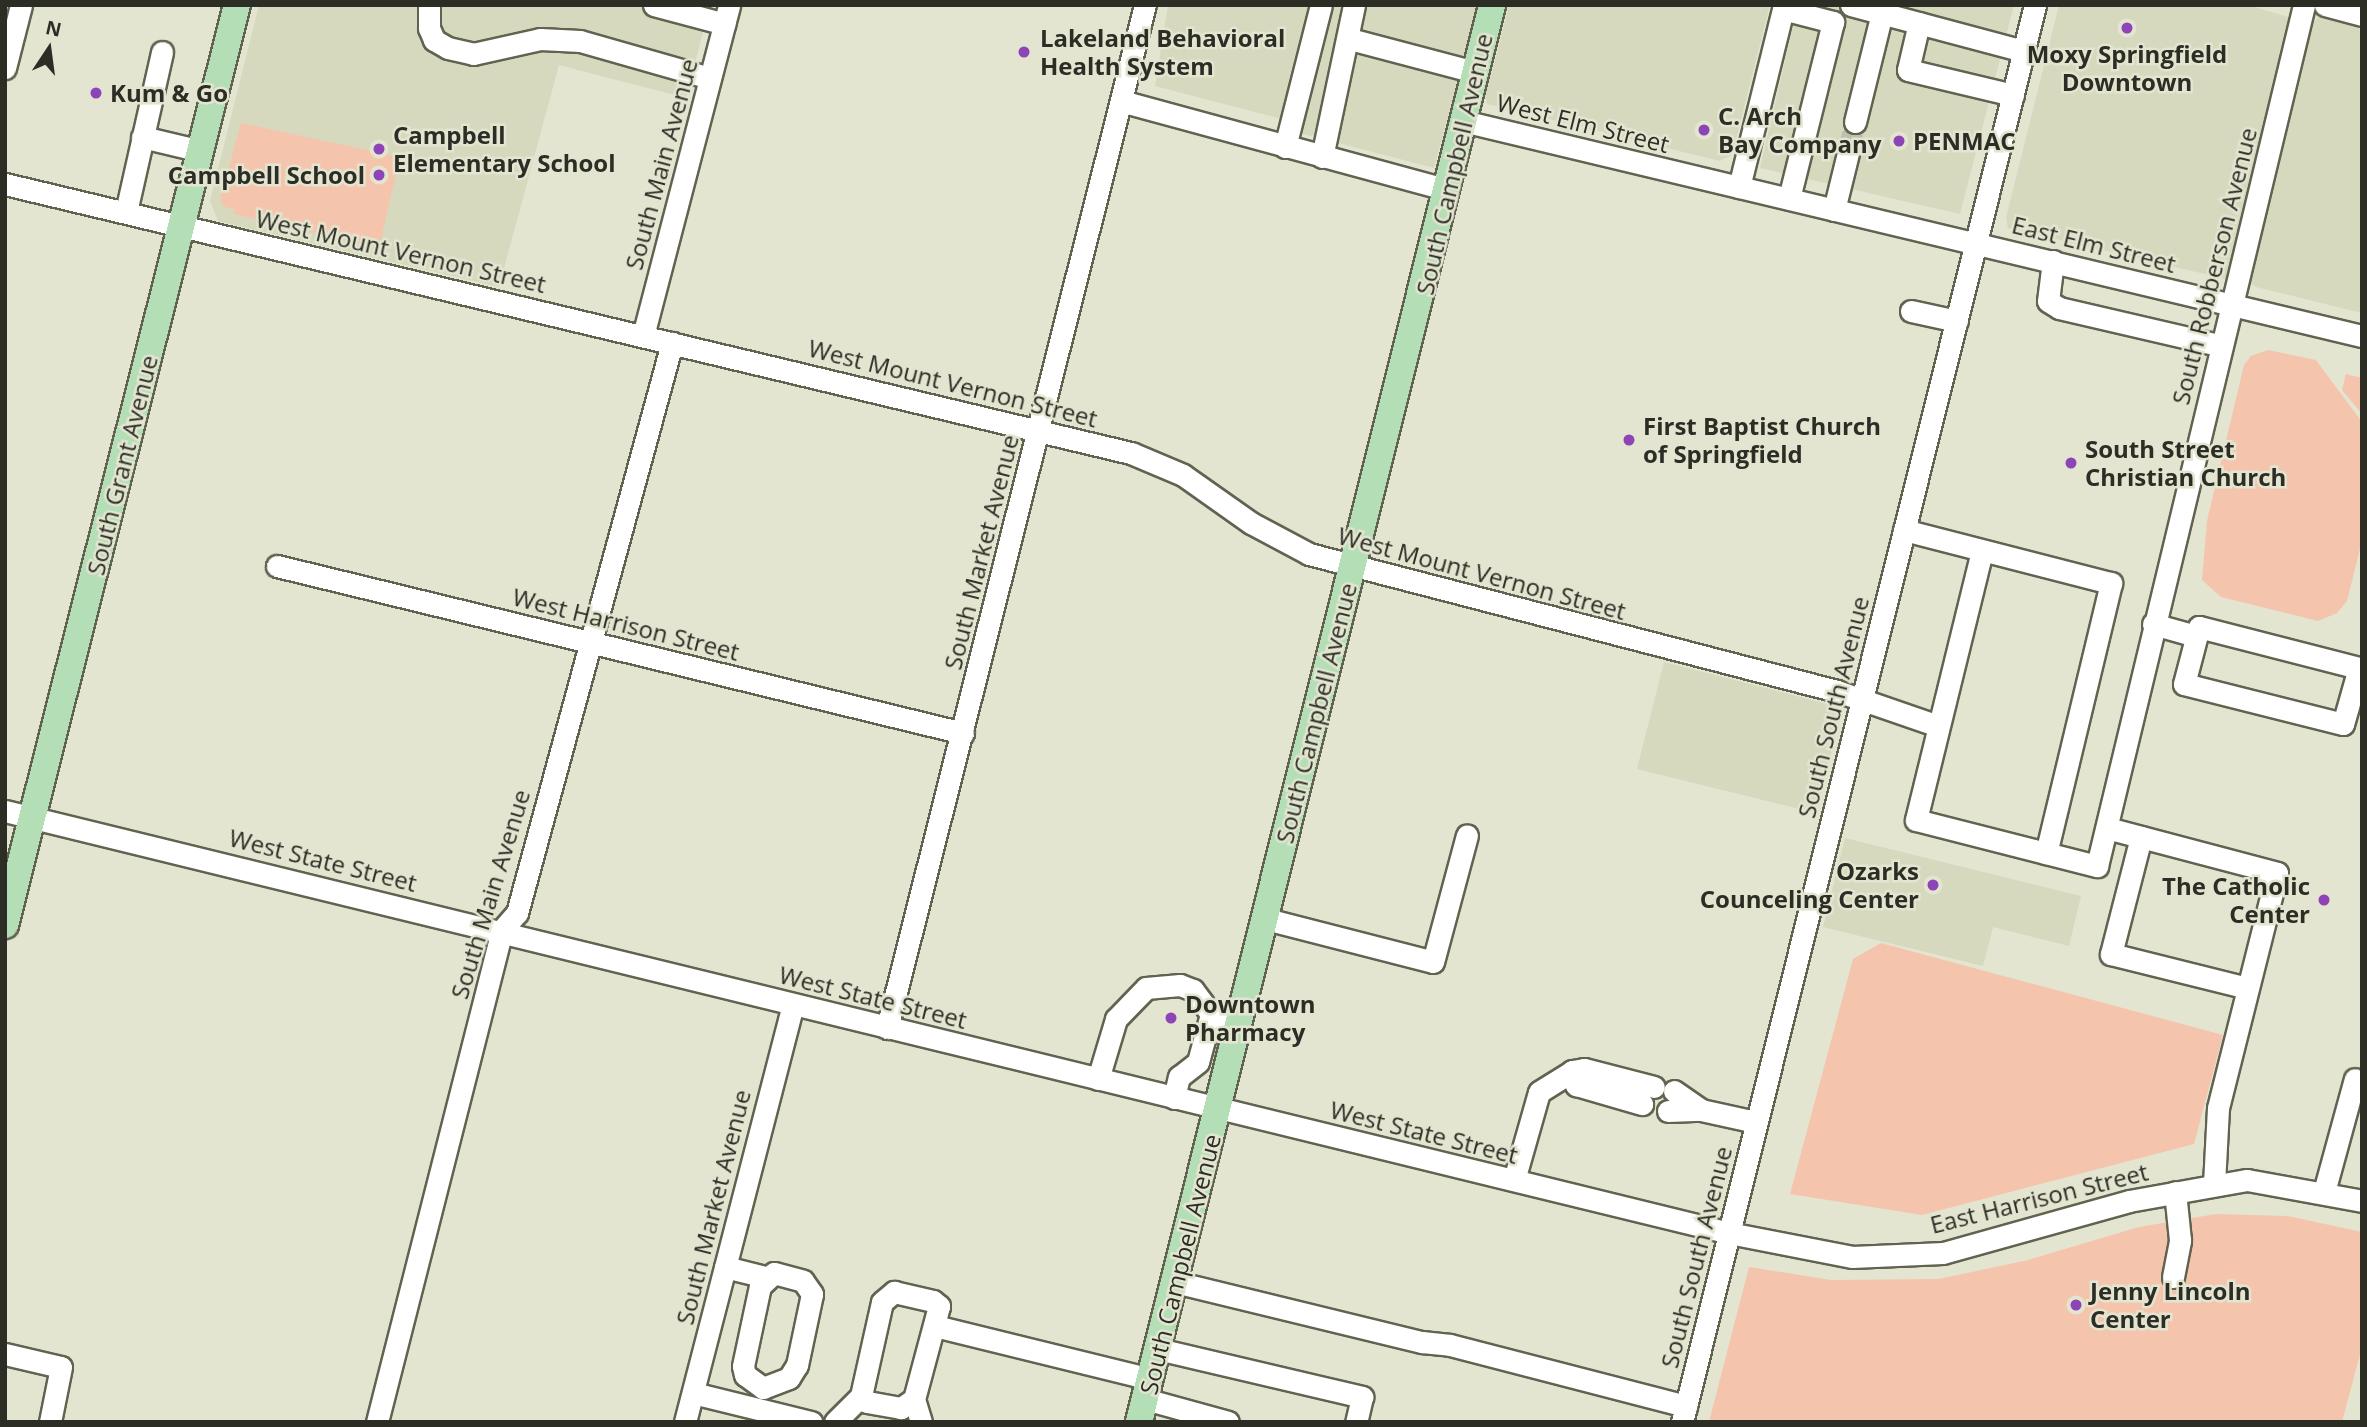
<!DOCTYPE html>
<html>
<head>
<meta charset="utf-8">
<style>
  body { margin:0 }
  #map { position:relative; width:2367px; height:1427px; overflow:hidden; background:#e3e5d0; font-family:"Open Sans",sans-serif }
  div>[style] { position:absolute }
  .built>* { inset:0; background:#d6d9bd }
  .green>* { inset:0; background:#f5c4ad }
  .minor-tunnel>* { height:21px; margin-top:-10.5px; transform-origin:0; background:repeating-linear-gradient(90deg,#bec0ae 0 21px,transparent 0 31px) }
  .roads { filter:drop-shadow(2px 0 #616350) drop-shadow(-2px 0 #616350) drop-shadow(0 2px #616350) drop-shadow(0 -2px #616350) }
  .minor>* { height:21px; margin:-10.5px; padding:0 10.5px; transform-origin:10.5px; border-radius:10.5px; background:#fff }
  .major>* { height:26px; margin:-13px; padding:0 13px; transform-origin:13px; border-radius:13px; background:#b4deb5 }
  .dots>* { width:19px; height:19px; translate:-50% -50%; box-sizing:border-box; border:4px solid #e3e5d0; border-radius:50% }
  span { translate:-50% -50%; white-space:nowrap; text-align:center; line-height:1.15; -webkit-text-stroke:5px #e3e5d0; paint-order:stroke }
  .poi-label { font-size:24px; color:#2c2d25; font-weight:700 }
  .left { translate:0 -50%; text-align:left }
  .right { translate:-100% -50%; text-align:right }
  .street-label { font-size:24px; color:#2c2d25 }
  .frame { position:absolute; inset:0; border:7px solid #2c2d25; pointer-events:none }
  .north { position:absolute; left:14px; top:14px; width:70px; height:70px; -webkit-text-stroke:5px #e3e5d0; paint-order:stroke; rotate:13deg; font-size:19px; font-weight:700; line-height:28px; text-align:center; color:#2c2d25 }
  .north::after { content:''; display:block; margin:auto; width:24px; height:32px; background:#2c2d25; clip-path:polygon(50% 0,100% 100%,50% 72%,0 100%) }
</style>
</head>
<body>
<div id="map">
  <div class="built">
    <div style="clip-path:polygon(259px 5px,710px 5px,686px 98px,559px 65px,499px 287px,218px 221px,210px 201px)"></div>
    <div style="clip-path:polygon(1168px 5px,1312px 5px,1282px 119px,1155px 86px)"></div>
    <div style="clip-path:polygon(1327px 5px,1479px 5px,1434px 168px,1296px 132px)"></div>
    <div style="clip-path:polygon(1509px 5px,1770px 5px,1732px 155px,1720px 161px,1487px 104px,1483px 82px,1491px 76px)"></div>
    <div style="clip-path:polygon(1798px 5px,2014px 5px,1960px 214px,1760px 168px)"></div>
    <div style="clip-path:polygon(2059px 5px,2248px 5px,2291px 18px,2226px 279px,2008px 228px,2006px 218px)"></div>
    <div style="clip-path:polygon(2319px 17px,2357px 26px,2362px 34px,2362px 313px,2256px 287px,2249px 282px,2310px 25px)"></div>
    <div style="clip-path:polygon(1664px 662px,1839px 707px,1841px 715px,1816px 813px,1637px 769px)"></div>
    <div style="clip-path:polygon(1845px 838px,2081px 896px,2069px 946px,1993px 927px,1983px 966px,1823px 927px)"></div>
  </div>
  <div class="green">
    <div style="clip-path:polygon(241px 123px,400px 157px,379px 248px,234px 214px,234px 209px,225px 207px,220px 201px)"></div>
    <div style="clip-path:polygon(2268px 350px,2316px 360px,2362px 422px,2362px 541px,2347px 601px,2337px 613px,2318px 621px,2221px 597px,2202px 580px,2207px 521px,2244px 365px,2251px 356px)"></div>
    <div style="clip-path:polygon(2346px 374px,2362px 378px,2362px 414px,2342px 390px)"></div>
    <div style="clip-path:polygon(1881px 943px,2223px 1035px,2194px 1144px,1922px 1215px,1790px 1194px,1853px 959px)"></div>
    <div style="clip-path:polygon(2216px 1214px,2288px 1216px,2362px 1232px,2362px 1347px,2342px 1422px,1709px 1422px,1749px 1267px,1831px 1280px,1939px 1279px,2028px 1260px,2139px 1227px)"></div>
  </div>
  <div class="minor-tunnel">
    <div style="left:1848px;top:153px;width:32px;rotate:-77deg"></div>
  </div>
  <div class="roads">
    <div class="minor">
      <div style="left:429px;top:5px;width:23px;rotate:90deg"></div>
      <div style="left:429px;top:28px;width:13px;rotate:67deg"></div>
      <div style="left:434px;top:40px;width:16px;rotate:30deg"></div>
      <div style="left:448px;top:48px;width:26px;rotate:13deg"></div>
      <div style="left:473px;top:54px;width:69px;rotate:-12.6deg"></div>
      <div style="left:540px;top:39px;width:40px;rotate:2.9deg"></div>
      <div style="left:580px;top:41px;width:135px;rotate:15.9deg"></div>
      <div style="left:654px;top:5px;width:73px;rotate:15deg"></div>
      <div style="left:1851px;top:5px;width:179px;rotate:14.9deg"></div>
      <div style="left:2325px;top:5px;width:38px;rotate:15deg"></div>
      <div style="left:1783px;top:9px;width:52px;rotate:14.6deg"></div>
      <div style="left:1833px;top:22px;width:182px;rotate:104deg"></div>
      <div style="left:1919px;top:23px;width:48px;rotate:103.2deg"></div>
      <div style="left:1908px;top:70px;width:108px;rotate:13.4deg"></div>
      <div style="left:1350px;top:39px;width:129px;rotate:14.8deg"></div>
      <div style="left:5px;top:68px;width:65px;rotate:-75.7deg"></div>
      <div style="left:1121px;top:101px;width:335px;rotate:15.2deg"></div>
      <div style="left:1463px;top:121px;width:924px;rotate:13.45deg"></div>
      <div style="left:1855px;top:122px;width:112px;rotate:-76.1deg"></div>
      <div style="left:142px;top:137px;width:61px;rotate:13.3deg"></div>
      <div style="left:1285px;top:147px;width:146px;rotate:-75.8deg"></div>
      <div style="left:1322px;top:157px;width:155px;rotate:-78.1deg"></div>
      <div style="left:5px;top:184px;width:1158px;rotate:13.44deg"></div>
      <div style="left:1131px;top:453px;width:56px;rotate:22.9deg"></div>
      <div style="left:1183px;top:475px;width:83px;rotate:35.2deg"></div>
      <div style="left:1251px;top:523px;width:66px;rotate:28.1deg"></div>
      <div style="left:1309px;top:554px;width:545px;rotate:14.55deg"></div>
      <div style="left:1837px;top:691px;width:107px;rotate:19.1deg"></div>
      <div style="left:1739px;top:187px;width:187px;rotate:-76.1deg"></div>
      <div style="left:1834px;top:210px;width:59px;rotate:-76.2deg"></div>
      <div style="left:126px;top:212px;width:164px;rotate:-77.3deg"></div>
      <div style="left:2053px;top:261px;width:40px;rotate:97.1deg"></div>
      <div style="left:2048px;top:301px;width:13px;rotate:32deg"></div>
      <div style="left:2059px;top:308px;width:167px;rotate:13.1deg"></div>
      <div style="left:1911px;top:311px;width:47px;rotate:12.3deg"></div>
      <div style="left:643px;top:336px;width:342px;rotate:-75.4deg"></div>
      <div style="left:1904px;top:530px;width:214px;rotate:14.4deg"></div>
      <div style="left:2111px;top:583px;width:278px;rotate:103.5deg"></div>
      <div style="left:1982px;top:551px;width:277px;rotate:103.8deg"></div>
      <div style="left:1916px;top:820px;width:187px;rotate:14.3deg"></div>
      <div style="left:2097px;top:866px;width:886px;rotate:-76.48deg"></div>
      <div style="left:277px;top:566px;width:706px;rotate:13.68deg"></div>
      <div style="left:2153px;top:624px;width:45px;rotate:15.6deg"></div>
      <div style="left:2199px;top:627px;width:165px;rotate:14.4deg"></div>
      <div style="left:2359px;top:668px;width:58px;rotate:105.9deg"></div>
      <div style="left:2343px;top:724px;width:164px;rotate:-165.9deg"></div>
      <div style="left:2184px;top:684px;width:59px;rotate:-75.3deg"></div>
      <div style="left:5px;top:811px;width:1775px;rotate:13.75deg"></div>
      <div style="left:1729px;top:1233px;width:125px;rotate:11deg"></div>
      <div style="left:1852px;top:1257px;width:91px;rotate:-2.5deg"></div>
      <div style="left:1943px;top:1253px;width:193px;rotate:-15.6deg"></div>
      <div style="left:2129px;top:1201px;width:120px;rotate:-10.1deg"></div>
      <div style="left:2247px;top:1180px;width:117px;rotate:10.3deg"></div>
      <div style="left:2107px;top:828px;width:176px;rotate:14.8deg"></div>
      <div style="left:2277px;top:873px;width:242px;rotate:104.1deg"></div>
      <div style="left:2218px;top:1108px;width:77px;rotate:93deg"></div>
      <div style="left:2141px;top:837px;width:121px;rotate:104.4deg"></div>
      <div style="left:2111px;top:954px;width:140px;rotate:14deg"></div>
      <div style="left:1266px;top:919px;width:172px;rotate:14.4deg"></div>
      <div style="left:1433px;top:962px;width:131px;rotate:-75deg"></div>
      <div style="left:887px;top:1028px;width:1055px;rotate:-75.85deg"></div>
      <div style="left:1572px;top:1071px;width:15px;rotate:74deg"></div>
      <div style="left:1576px;top:1085px;width:69px;rotate:16.1deg"></div>
      <div style="left:1098px;top:1079px;width:63px;rotate:-73.3deg"></div>
      <div style="left:1116px;top:1019px;width:43px;rotate:-45.9deg"></div>
      <div style="left:1146px;top:988px;width:34px;rotate:-5deg"></div>
      <div style="left:1180px;top:985px;width:14px;rotate:21deg"></div>
      <div style="left:1193px;top:990px;width:30px;rotate:53deg"></div>
      <div style="left:1674px;top:1091px;width:33px;rotate:35deg"></div>
      <div style="left:1174px;top:1098px;width:22px;rotate:-77deg"></div>
      <div style="left:1179px;top:1077px;width:24px;rotate:-38deg"></div>
      <div style="left:1198px;top:1062px;width:50px;rotate:-74.8deg"></div>
      <div style="left:1211px;top:1014px;width:15px;rotate:16deg"></div>
      <div style="left:1668px;top:1111px;width:33px;rotate:-2deg"></div>
      <div style="left:1701px;top:1110px;width:56px;rotate:12.3deg"></div>
      <div style="left:1514px;top:1180px;width:91px;rotate:-74.1deg"></div>
      <div style="left:1539px;top:1092px;width:39px;rotate:-32deg"></div>
      <div style="left:1572px;top:1071px;width:12px;rotate:-9deg"></div>
      <div style="left:1584px;top:1069px;width:72px;rotate:14.4deg"></div>
      <div style="left:2324px;top:1192px;width:117px;rotate:-74.7deg"></div>
      <div style="left:725px;top:1267px;width:41px;rotate:14deg"></div>
      <div style="left:774px;top:1273px;width:30px;rotate:15deg"></div>
      <div style="left:803px;top:1281px;width:16px;rotate:55deg"></div>
      <div style="left:812px;top:1294px;width:73px;rotate:101.9deg"></div>
      <div style="left:797px;top:1365px;width:15px;rotate:122deg"></div>
      <div style="left:789px;top:1378px;width:28px;rotate:159deg"></div>
      <div style="left:763px;top:1388px;width:22px;rotate:-144deg"></div>
      <div style="left:745px;top:1375px;width:9px;rotate:-103deg"></div>
      <div style="left:743px;top:1366px;width:82px;rotate:-78deg"></div>
      <div style="left:760px;top:1286px;width:19px;rotate:-43deg"></div>
      <div style="left:2173px;top:1277px;width:38px;rotate:-79deg"></div>
      <div style="left:2180px;top:1240px;width:48px;rotate:-95.9deg"></div>
      <div style="left:1175px;top:1282px;width:254px;rotate:13.7deg"></div>
      <div style="left:1422px;top:1342px;width:28px;rotate:6deg"></div>
      <div style="left:1450px;top:1345px;width:244px;rotate:14.5deg"></div>
      <div style="left:894px;top:1292px;width:40px;rotate:13deg"></div>
      <div style="left:933px;top:1301px;width:8px;rotate:40deg"></div>
      <div style="left:939px;top:1306px;width:96px;rotate:105deg"></div>
      <div style="left:914px;top:1399px;width:16px;rotate:145deg"></div>
      <div style="left:901px;top:1408px;width:35px;rotate:-170deg"></div>
      <div style="left:867px;top:1402px;width:8px;rotate:-135deg"></div>
      <div style="left:861px;top:1396px;width:96px;rotate:-77.4deg"></div>
      <div style="left:882px;top:1302px;width:16px;rotate:-40deg"></div>
      <div style="left:935px;top:1326px;width:221px;rotate:13.8deg"></div>
      <div style="left:1158px;top:1349px;width:210px;rotate:13.2deg"></div>
      <div style="left:1362px;top:1397px;width:26px;rotate:103deg"></div>
      <div style="left:5px;top:1354px;width:57px;rotate:13.1deg"></div>
      <div style="left:61px;top:1367px;width:56px;rotate:101.3deg"></div>
      <div style="left:693px;top:1393px;width:122px;rotate:13.8deg"></div>
      <div style="left:914px;top:1399px;width:24px;rotate:73deg"></div>
      <div style="left:1145px;top:1399px;width:86px;rotate:15.5deg"></div>
      <div style="left:377px;top:1422px;width:508px;rotate:-75.74deg"></div>
      <div style="left:502px;top:930px;width:23px;rotate:-49deg"></div>
      <div style="left:517px;top:913px;width:591px;rotate:-74.79deg"></div>
      <div style="left:685px;top:1422px;width:431px;rotate:-75.5deg"></div>
      <div style="left:835px;top:1422px;width:37px;rotate:-45deg"></div>
      <div style="left:1682px;top:1422px;width:1460px;rotate:-76.01deg"></div>
    </div>
    <div class="major">
      <div style="left:5px;top:925px;width:949px;rotate:-75.85deg"></div>
      <div style="left:1139px;top:1422px;width:1460px;rotate:-76.01deg"></div>
    </div>
  </div>
  <div class="dots">
    <div style="left:2127px;top:28px;background:#8c44b6"></div>
    <div style="left:1024px;top:52px;background:#8c44b6"></div>
    <div style="left:96px;top:93px;background:#8c44b6"></div>
    <div style="left:1704px;top:130px;background:#8c44b6"></div>
    <div style="left:1899px;top:141px;background:#8c44b6"></div>
    <div style="left:379px;top:149px;background:#8c44b6"></div>
    <div style="left:379px;top:175px;background:#8c44b6"></div>
    <div style="left:1629px;top:440px;background:#8c44b6"></div>
    <div style="left:2071px;top:463px;background:#8c44b6"></div>
    <div style="left:1933px;top:885px;background:#8c44b6"></div>
    <div style="left:2324px;top:900px;background:#8c44b6"></div>
    <div style="left:1171px;top:1018px;background:#8c44b6"></div>
    <div style="left:2076px;top:1305px;background:#8c44b6"></div>
  </div>
  <div class="poi-label">
    <span class="left" style="left:1040px;top:52px">Lakeland Behavioral<br>Health System</span>
    <span style="left:2127px;top:68px">Moxy Springfield<br>Downtown</span>
    <span class="left" style="left:110px;top:93px">Kum &amp; Go</span>
    <span class="left" style="left:1718px;top:130px">C. Arch<br>Bay Company</span>
    <span class="left" style="left:393px;top:149px">Campbell<br>Elementary School</span>
    <span class="left" style="left:1913px;top:141px">PENMAC</span>
    <span class="right" style="left:365px;top:175px">Campbell School</span>
    <span class="left" style="left:1643px;top:440px">First Baptist Church<br>of Springfield</span>
    <span class="left" style="left:2085px;top:463px">South Street<br>Christian Church</span>
    <span class="right" style="left:1919px;top:885px">Ozarks<br>Counceling Center</span>
    <span class="right" style="left:2310px;top:900px">The Catholic<br>Center</span>
    <span class="left" style="left:1185px;top:1018px">Downtown<br>Pharmacy</span>
    <span class="left" style="left:2090px;top:1305px">Jenny Lincoln<br>Center</span>
  </div>
  <div class="street-label">
    <span style="left:1583px;top:123px;rotate:14deg">West Elm Street</span>
    <span style="left:661px;top:164px;rotate:-75deg">South Main Avenue</span>
    <span style="left:1454px;top:164px;rotate:-77deg">South Campbell Avenue</span>
    <span style="left:2094px;top:244px;rotate:14deg">East Elm Street</span>
    <span style="left:401px;top:251px;rotate:13deg">West Mount Vernon Street</span>
    <span style="left:2214px;top:266px;rotate:-76deg">South Robberson Avenue</span>
    <span style="left:953px;top:383px;rotate:14deg">West Mount Vernon Street</span>
    <span style="left:122px;top:465px;rotate:-76deg">South Grant Avenue</span>
    <span style="left:981px;top:552px;rotate:-76deg">South Market Avenue</span>
    <span style="left:1482px;top:573px;rotate:15deg">West Mount Vernon Street</span>
    <span style="left:626px;top:624px;rotate:14deg">West Harrison Street</span>
    <span style="left:1833px;top:707px;rotate:-76deg">South South Avenue</span>
    <span style="left:1316px;top:713px;rotate:-76deg">South Campbell Avenue</span>
    <span style="left:323px;top:860px;rotate:14deg">West State Street</span>
    <span style="left:490px;top:894px;rotate:-73deg">South Main Avenue</span>
    <span style="left:873px;top:997px;rotate:14deg">West State Street</span>
    <span style="left:1424px;top:1132px;rotate:14deg">West State Street</span>
    <span style="left:2039px;top:1198px;rotate:-14deg">East Harrison Street</span>
    <span style="left:713px;top:1207px;rotate:-76deg">South Market Avenue</span>
    <span style="left:1696px;top:1257px;rotate:-76deg">South South Avenue</span>
    <span style="left:1180px;top:1264px;rotate:-76deg">South Campbell Avenue</span>
  </div>
  <div class="frame"></div>
  <div class="north">N</div>
</div>
</body>
</html>
